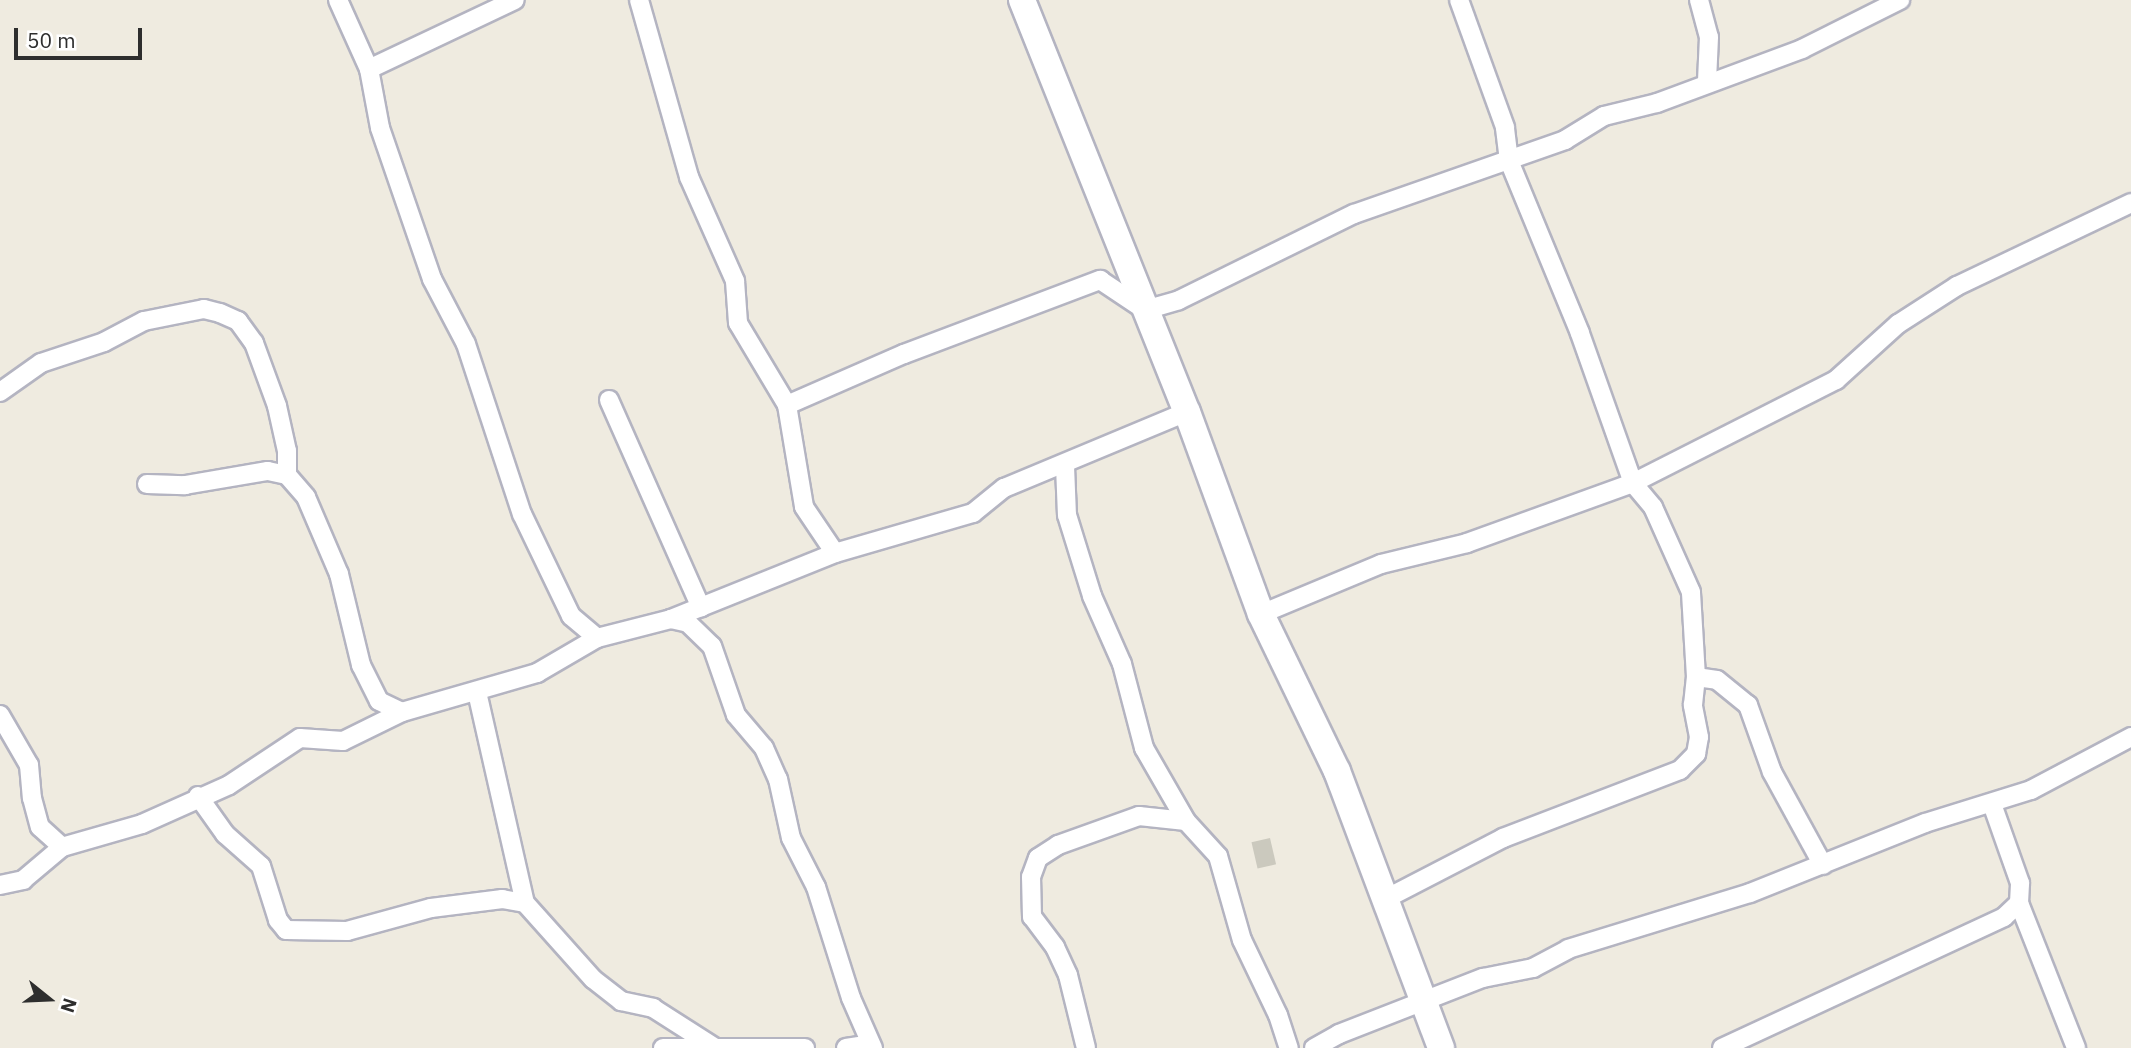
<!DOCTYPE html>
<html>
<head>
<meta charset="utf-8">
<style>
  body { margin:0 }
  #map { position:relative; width:2131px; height:1048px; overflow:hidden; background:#efebe0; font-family:"IBM Plex Sans",sans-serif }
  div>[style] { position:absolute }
  .building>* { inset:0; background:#cbc9be; transform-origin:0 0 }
  .roads { filter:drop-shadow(2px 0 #b4b4c1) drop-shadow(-2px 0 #b4b4c1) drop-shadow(0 2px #b4b4c1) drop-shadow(0 -2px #b4b4c1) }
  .street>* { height:18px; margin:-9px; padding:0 9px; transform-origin:9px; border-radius:9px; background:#fff }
  .secondary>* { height:26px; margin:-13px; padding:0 13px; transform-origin:13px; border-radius:13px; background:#fff }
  span { translate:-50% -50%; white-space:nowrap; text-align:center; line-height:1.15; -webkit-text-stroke:5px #fff; paint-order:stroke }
  .north { position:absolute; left:14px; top:964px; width:70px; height:70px; -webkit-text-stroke:5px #fff; paint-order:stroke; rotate:108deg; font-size:19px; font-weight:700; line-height:28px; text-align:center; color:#2e2e2e }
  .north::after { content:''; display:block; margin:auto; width:24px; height:32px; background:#2e2e2e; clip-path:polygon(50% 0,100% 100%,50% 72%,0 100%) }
  .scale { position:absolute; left:14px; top:28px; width:128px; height:32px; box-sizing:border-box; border:4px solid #2e2e2e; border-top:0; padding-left:9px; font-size:21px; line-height:24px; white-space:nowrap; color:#2e2e2e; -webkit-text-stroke:5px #fff; paint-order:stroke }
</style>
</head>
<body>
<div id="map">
  <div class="building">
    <div style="left:1270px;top:838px;width:27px;height:19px;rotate:77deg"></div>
  </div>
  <div class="roads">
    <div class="street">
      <div style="left:338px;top:0;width:76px;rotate:65.8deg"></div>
      <div style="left:369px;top:69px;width:60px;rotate:79.4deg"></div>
      <div style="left:380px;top:128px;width:160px;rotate:71deg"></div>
      <div style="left:432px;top:279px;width:73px;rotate:62.4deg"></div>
      <div style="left:466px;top:344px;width:179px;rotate:71.8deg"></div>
      <div style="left:522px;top:514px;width:113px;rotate:64.3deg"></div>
      <div style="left:571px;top:616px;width:34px;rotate:40deg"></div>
      <div style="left:639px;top:0;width:184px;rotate:74.2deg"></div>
      <div style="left:689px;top:177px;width:114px;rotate:66.1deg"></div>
      <div style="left:735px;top:281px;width:42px;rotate:85.9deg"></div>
      <div style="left:738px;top:323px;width:96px;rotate:59.1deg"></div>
      <div style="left:787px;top:405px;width:103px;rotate:80.5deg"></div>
      <div style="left:804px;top:507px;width:55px;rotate:56deg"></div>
      <div style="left:1699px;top:0;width:38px;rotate:75deg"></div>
      <div style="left:1709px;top:37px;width:44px;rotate:92.6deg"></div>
      <div style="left:369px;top:69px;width:161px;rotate:-25.3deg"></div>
      <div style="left:0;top:392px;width:50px;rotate:-35.3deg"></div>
      <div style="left:41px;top:363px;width:66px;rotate:-18.4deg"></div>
      <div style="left:104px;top:342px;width:45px;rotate:-27.7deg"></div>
      <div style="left:144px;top:321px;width:61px;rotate:-11.3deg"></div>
      <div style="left:204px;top:309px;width:16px;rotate:14deg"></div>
      <div style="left:220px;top:313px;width:20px;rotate:24deg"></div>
      <div style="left:238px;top:321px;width:27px;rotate:54deg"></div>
      <div style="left:254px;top:343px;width:67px;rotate:69.9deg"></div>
      <div style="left:277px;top:406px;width:46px;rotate:77.5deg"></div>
      <div style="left:287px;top:451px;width:24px;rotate:90deg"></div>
      <div style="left:609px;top:400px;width:227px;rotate:66.1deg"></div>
      <div style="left:787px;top:405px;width:128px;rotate:-23.6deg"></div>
      <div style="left:904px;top:354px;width:210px;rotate:-20.7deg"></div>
      <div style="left:1100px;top:280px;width:54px;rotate:33.7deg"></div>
      <div style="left:1145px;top:310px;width:35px;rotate:-16deg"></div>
      <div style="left:1179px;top:300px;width:195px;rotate:-26.2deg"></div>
      <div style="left:1354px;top:214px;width:224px;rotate:-19.3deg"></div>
      <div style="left:1565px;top:140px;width:46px;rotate:-31.6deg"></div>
      <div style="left:1604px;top:116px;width:55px;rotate:-13.8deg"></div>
      <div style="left:1657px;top:103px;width:155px;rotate:-20.4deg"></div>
      <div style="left:1802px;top:49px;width:110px;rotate:-26.6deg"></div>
      <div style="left:1065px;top:466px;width:49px;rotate:87.7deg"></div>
      <div style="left:1067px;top:515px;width:85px;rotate:72.8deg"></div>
      <div style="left:1092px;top:596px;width:74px;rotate:66.2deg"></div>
      <div style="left:1122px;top:664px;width:87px;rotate:75.3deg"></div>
      <div style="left:1144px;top:748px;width:84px;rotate:60.1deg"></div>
      <div style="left:1186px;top:821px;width:47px;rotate:47.6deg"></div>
      <div style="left:1218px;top:856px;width:87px;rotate:74.1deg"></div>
      <div style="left:1242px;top:940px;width:83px;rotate:64.4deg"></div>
      <div style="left:1278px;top:1015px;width:35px;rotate:72deg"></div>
      <div style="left:147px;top:484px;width:38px;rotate:2deg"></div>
      <div style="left:185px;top:485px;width:84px;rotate:-9.6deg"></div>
      <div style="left:268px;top:471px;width:19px;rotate:12deg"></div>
      <div style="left:287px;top:475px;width:29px;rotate:49deg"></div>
      <div style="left:306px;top:497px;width:84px;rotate:66.8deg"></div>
      <div style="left:339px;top:574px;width:94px;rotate:76.4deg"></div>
      <div style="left:361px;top:665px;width:40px;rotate:63.4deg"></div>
      <div style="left:379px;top:701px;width:25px;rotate:26deg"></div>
      <div style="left:1261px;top:614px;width:130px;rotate:-22.6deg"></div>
      <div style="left:1381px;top:564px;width:89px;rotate:-13.7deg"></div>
      <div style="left:1467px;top:543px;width:177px;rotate:-19.9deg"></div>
      <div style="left:1633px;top:483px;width:228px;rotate:-26.9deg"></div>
      <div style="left:1836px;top:380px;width:84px;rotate:-42.1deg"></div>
      <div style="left:1898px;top:324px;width:70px;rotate:-32.8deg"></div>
      <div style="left:1957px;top:286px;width:193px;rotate:-25.5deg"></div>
      <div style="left:671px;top:619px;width:17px;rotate:13deg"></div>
      <div style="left:688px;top:623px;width:33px;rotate:44deg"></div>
      <div style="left:712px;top:646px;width:73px;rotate:70.8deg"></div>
      <div style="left:736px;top:715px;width:43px;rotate:49.7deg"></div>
      <div style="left:764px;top:748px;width:34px;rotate:66deg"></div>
      <div style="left:778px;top:779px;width:60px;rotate:77.6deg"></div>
      <div style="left:791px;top:838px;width:55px;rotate:63deg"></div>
      <div style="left:816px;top:887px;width:116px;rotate:72.5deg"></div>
      <div style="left:851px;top:998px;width:55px;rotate:66.3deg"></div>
      <div style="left:1696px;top:677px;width:21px;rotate:8deg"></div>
      <div style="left:1717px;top:680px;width:40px;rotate:39deg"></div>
      <div style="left:1748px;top:705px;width:71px;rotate:70.3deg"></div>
      <div style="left:1772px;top:772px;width:106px;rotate:61.3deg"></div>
      <div style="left:477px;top:692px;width:216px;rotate:77.2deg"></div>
      <div style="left:0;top:715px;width:58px;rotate:59.9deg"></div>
      <div style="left:29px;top:765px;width:33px;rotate:85deg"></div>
      <div style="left:32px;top:798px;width:30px;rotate:75deg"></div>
      <div style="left:40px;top:827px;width:30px;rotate:42deg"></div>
      <div style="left:198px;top:796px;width:47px;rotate:54.6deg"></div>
      <div style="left:225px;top:834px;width:48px;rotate:41.6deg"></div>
      <div style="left:261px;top:866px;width:57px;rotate:72.5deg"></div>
      <div style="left:278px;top:920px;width:13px;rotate:51deg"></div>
      <div style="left:286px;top:930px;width:61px;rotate:0.9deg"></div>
      <div style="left:347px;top:931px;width:87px;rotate:-15.3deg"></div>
      <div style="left:431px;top:908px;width:72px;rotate:-7.2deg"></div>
      <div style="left:502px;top:899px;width:23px;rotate:10deg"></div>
      <div style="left:525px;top:903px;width:102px;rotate:48.2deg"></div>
      <div style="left:593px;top:979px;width:36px;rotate:38deg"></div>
      <div style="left:621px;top:1001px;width:33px;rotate:12deg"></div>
      <div style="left:653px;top:1008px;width:72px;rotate:32.6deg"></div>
      <div style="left:0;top:885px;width:24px;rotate:-12deg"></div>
      <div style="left:23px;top:880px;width:51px;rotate:-40.2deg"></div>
      <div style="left:62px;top:847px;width:83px;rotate:-16deg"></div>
      <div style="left:142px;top:824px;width:95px;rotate:-24.1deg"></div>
      <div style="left:229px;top:785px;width:85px;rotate:-33.5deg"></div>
      <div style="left:300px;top:738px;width:43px;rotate:4deg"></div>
      <div style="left:343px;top:741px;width:66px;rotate:-26.2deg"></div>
      <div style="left:402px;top:712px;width:141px;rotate:-16.1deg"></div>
      <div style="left:537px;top:673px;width:69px;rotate:-30.3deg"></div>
      <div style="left:597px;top:638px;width:76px;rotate:-14.4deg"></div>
      <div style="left:671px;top:619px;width:177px;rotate:-21.9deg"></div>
      <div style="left:835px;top:553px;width:144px;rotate:-16.2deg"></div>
      <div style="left:973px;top:513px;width:40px;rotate:-39deg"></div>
      <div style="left:1004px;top:488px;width:198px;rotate:-22.6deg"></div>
      <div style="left:1387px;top:898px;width:131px;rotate:-27.3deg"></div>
      <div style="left:1503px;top:838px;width:190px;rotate:-21deg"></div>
      <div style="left:1680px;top:770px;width:23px;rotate:-45deg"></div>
      <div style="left:1696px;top:754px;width:17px;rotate:-80deg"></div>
      <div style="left:1699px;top:737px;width:33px;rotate:-101deg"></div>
      <div style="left:1693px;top:705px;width:28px;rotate:-84deg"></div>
      <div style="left:1696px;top:677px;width:85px;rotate:-93.4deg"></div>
      <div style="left:1691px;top:592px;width:93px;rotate:-114.1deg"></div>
      <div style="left:1653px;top:507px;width:31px;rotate:-130deg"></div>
      <div style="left:1633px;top:483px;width:159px;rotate:-109.5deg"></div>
      <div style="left:1580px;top:333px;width:186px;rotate:-112.4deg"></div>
      <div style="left:1509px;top:161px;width:34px;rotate:-97deg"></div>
      <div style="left:1505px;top:127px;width:135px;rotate:-109.9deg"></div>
      <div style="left:2019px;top:903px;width:156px;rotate:68.5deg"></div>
      <div style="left:663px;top:1048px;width:142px"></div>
      <div style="left:846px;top:1048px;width:25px;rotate:-9deg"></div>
      <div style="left:1086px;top:1048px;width:75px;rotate:-103.9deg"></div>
      <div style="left:1068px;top:975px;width:31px;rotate:-115deg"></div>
      <div style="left:1055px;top:947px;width:38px;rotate:-127deg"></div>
      <div style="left:1032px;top:917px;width:40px;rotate:-91.4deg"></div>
      <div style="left:1031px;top:877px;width:20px;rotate:-70deg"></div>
      <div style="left:1038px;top:858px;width:24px;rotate:-33deg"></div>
      <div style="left:1058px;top:845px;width:86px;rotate:-19.7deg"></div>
      <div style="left:1139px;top:816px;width:47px;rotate:6.1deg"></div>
      <div style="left:1314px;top:1048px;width:29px;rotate:-29deg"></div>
      <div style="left:1339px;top:1034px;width:155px;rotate:-21.3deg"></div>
      <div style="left:1483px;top:978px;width:51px;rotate:-11.3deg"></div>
      <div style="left:1533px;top:968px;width:40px;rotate:-28deg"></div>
      <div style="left:1568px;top:949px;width:190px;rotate:-17.1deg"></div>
      <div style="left:1750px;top:893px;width:188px;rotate:-21.8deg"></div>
      <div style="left:1925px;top:823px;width:111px;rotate:-17.3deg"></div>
      <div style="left:2031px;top:790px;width:113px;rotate:-27.9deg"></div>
      <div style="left:1722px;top:1048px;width:311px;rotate:-24.9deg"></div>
      <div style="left:2004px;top:917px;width:21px;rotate:-43deg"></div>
      <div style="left:2019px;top:903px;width:20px;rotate:-87deg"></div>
      <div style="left:2020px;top:883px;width:84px;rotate:-109.5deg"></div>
    </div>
    <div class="secondary">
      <div style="left:1022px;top:0;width:444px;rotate:68.2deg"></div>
      <div style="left:1187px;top:412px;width:215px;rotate:69.9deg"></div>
      <div style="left:1261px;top:614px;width:174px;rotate:64.2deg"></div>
      <div style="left:1337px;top:771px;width:296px;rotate:69.4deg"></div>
    </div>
  </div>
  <div class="north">N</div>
  <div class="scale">50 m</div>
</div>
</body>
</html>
